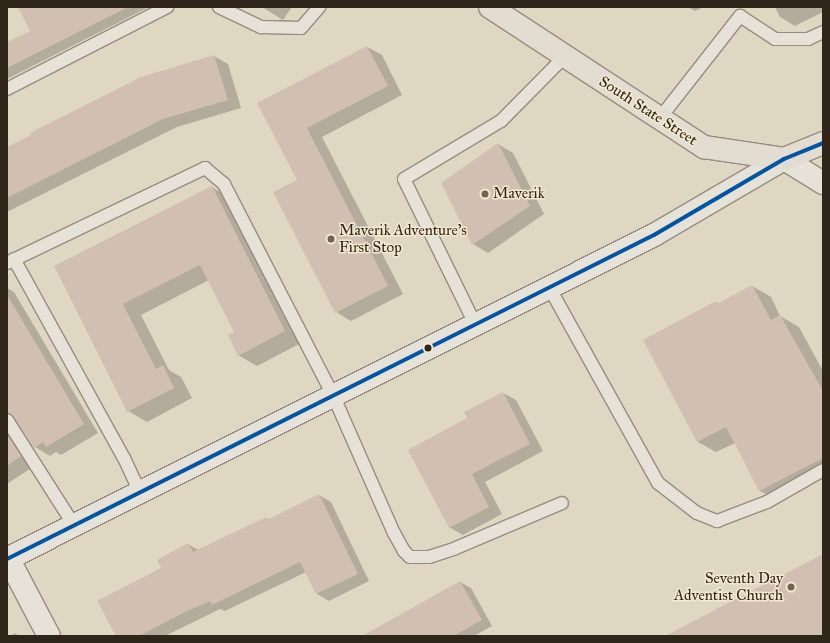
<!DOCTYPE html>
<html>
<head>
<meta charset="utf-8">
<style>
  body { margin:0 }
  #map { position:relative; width:830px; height:643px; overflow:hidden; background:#e0d7c3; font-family:"IM FELL Great Primer",serif }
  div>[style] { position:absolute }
  .shadow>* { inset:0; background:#0003 }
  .building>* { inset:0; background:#d1c0b2 }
  .roads { filter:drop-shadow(1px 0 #948d81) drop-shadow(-1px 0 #948d81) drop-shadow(0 1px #948d81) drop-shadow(0 -1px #948d81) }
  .service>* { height:12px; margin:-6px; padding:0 6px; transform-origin:6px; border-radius:6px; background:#e7e2d7 }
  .minor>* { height:22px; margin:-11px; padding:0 11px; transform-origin:11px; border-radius:11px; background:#e7e2d7 }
  .tertiary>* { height:22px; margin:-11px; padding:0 11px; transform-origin:11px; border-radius:11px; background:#e7e2d7 }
  .primary>* { height:22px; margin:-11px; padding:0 11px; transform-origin:11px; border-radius:11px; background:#e3ddd1 }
  .bus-1>* { height:4px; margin:-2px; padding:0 2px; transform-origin:2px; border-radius:2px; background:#0055a4 }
  .dots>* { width:11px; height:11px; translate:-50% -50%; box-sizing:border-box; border:2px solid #f3e8d0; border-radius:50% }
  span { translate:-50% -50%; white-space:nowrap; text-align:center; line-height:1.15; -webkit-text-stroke:3px #f3e8d0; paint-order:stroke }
  .street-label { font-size:15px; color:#30251a }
  .poi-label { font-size:15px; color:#30251a }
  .left { translate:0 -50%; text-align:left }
  .right { translate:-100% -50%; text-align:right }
  .frame { position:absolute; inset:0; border:8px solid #30251a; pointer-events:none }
</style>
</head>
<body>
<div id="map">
  <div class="shadow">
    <div style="clip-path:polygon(19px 7px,149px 7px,7px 79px,7px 44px,31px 31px)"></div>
    <div style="clip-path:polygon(262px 7px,292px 7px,283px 20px)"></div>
    <div style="clip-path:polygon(688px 7px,704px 7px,695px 11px)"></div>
    <div style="clip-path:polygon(775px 7px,823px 7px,823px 12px,795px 26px,780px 17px)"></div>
    <div style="clip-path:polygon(367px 47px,382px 55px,402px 95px,322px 137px,403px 294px,351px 321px,336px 312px,298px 180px,258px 103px)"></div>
    <div style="clip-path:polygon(214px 56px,228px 64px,241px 108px,177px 127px,7px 212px,7px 148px,142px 78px)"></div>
    <div style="clip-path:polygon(498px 144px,513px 153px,544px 214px,488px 253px,473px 244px)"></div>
    <div style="clip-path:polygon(212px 187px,230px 198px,303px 342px,257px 366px,238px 355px,235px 332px,209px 280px,141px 315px,169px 370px,181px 377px,192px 398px,147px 422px,128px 411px,55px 266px)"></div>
    <div style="clip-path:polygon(752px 286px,771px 297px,780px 316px,799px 327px,823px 371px,823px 478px,779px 501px,760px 491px,735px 443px,716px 452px,698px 442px,644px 340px,716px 302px,719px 304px)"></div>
    <div style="clip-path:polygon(7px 288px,14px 292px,98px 433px,61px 455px,56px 452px,50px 456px,35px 447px,18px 422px,15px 426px,36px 465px,7px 484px)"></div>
    <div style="clip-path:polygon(503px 393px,516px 400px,543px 451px,485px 482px,502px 514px,463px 535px,449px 527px,469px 418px)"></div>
    <div style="clip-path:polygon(319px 495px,331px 502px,369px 581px,329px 601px,317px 594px,306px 572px,225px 611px,220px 609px,165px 636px,117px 636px,162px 568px,188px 544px,198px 550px,266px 518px,270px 520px)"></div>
    <div style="clip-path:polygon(460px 582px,471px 588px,492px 626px,474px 636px,375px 636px)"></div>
    <div style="clip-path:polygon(15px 633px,19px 636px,10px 636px)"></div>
  </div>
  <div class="building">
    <div style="clip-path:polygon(18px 7px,128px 7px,7px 68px,7px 42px,30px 31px)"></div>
    <div style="clip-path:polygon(367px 46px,388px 86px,307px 128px,388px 286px,335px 313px,273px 192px,297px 180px,257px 103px)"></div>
    <div style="clip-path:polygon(214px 55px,228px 100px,163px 119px,7px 198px,7px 147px,31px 135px,30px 133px,141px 77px)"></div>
    <div style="clip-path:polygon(498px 143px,530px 206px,472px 245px,441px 183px)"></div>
    <div style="clip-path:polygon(212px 186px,285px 331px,238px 356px,228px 335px,234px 332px,200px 265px,123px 304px,156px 369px,163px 365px,174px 388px,127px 412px,54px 266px)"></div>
    <div style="clip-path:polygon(752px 285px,771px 320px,780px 315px,823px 391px,823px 458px,759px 491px,726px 427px,697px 442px,643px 340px,716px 301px,717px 304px)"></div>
    <div style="clip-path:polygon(7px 295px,84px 424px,46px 447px,43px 442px,34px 448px,13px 416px,7px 413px)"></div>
    <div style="clip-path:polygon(503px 392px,530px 444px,472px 474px,489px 507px,449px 528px,408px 450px,467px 418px,464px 412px)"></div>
    <div style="clip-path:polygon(7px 434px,21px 456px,7px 466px)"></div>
    <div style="clip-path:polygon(319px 494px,358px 574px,316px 594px,300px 562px,212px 605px,210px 601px,183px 613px,139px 636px,116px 636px,97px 601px,161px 568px,157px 560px,188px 543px,193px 552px,266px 517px,267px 520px)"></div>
    <div style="clip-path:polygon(823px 554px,823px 636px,665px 636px)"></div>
    <div style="clip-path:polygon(460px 581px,482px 620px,453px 636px,362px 636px)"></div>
  </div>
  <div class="roads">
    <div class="service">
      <div style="left:219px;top:7px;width:47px;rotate:25.5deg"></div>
      <div style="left:261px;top:27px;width:40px;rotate:1.4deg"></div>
      <div style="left:301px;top:28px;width:28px;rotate:-49deg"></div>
      <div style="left:7px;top:89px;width:180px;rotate:-27.1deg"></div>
      <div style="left:660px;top:118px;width:130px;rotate:-51.9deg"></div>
      <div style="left:740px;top:16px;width:42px;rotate:33.3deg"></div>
      <div style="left:775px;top:39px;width:33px"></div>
      <div style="left:808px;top:39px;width:17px;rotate:-25deg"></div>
      <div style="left:14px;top:259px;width:227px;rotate:61.1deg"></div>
      <div style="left:124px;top:458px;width:38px;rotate:65deg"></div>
      <div style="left:7px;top:263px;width:220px;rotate:-25.6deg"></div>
      <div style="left:205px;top:168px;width:25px;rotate:40deg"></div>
      <div style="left:224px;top:184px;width:237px;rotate:62.7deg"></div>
      <div style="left:333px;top:395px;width:151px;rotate:66.2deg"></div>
      <div style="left:394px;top:533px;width:21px;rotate:61deg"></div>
      <div style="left:404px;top:551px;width:8px;rotate:45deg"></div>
      <div style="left:410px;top:557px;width:19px"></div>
      <div style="left:429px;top:557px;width:28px;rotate:-18deg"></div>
      <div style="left:456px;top:548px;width:115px;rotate:-23deg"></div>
      <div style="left:549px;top:287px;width:224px;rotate:60.9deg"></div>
      <div style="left:658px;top:483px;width:49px;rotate:37.6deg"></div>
      <div style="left:697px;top:513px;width:22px;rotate:22deg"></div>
      <div style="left:717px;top:521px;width:53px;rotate:-20.8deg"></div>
      <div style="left:767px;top:502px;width:64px;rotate:-29.7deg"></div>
      <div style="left:475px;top:324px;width:161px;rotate:-116.1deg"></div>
      <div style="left:404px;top:179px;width:113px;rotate:-30.9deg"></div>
      <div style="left:501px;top:121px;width:91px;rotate:-45.4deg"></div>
      <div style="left:7px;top:420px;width:125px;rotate:57.5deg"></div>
    </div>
    <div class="minor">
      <div style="left:8px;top:558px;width:88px;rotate:62.3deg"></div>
    </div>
    <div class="tertiary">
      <div style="left:7px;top:559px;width:724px;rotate:-26.6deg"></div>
      <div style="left:654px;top:235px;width:151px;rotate:-30.3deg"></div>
      <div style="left:784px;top:159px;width:46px;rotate:31.6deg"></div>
    </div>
    <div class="primary">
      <div style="left:490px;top:7px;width:256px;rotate:33.2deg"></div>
      <div style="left:704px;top:147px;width:81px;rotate:8.5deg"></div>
      <div style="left:784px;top:159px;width:42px;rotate:-22.3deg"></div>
    </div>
  </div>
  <div class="bus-1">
    <div style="left:7px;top:559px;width:724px;rotate:-26.6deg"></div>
    <div style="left:654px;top:235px;width:151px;rotate:-30.3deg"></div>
    <div style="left:784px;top:159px;width:42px;rotate:-22.3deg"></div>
  </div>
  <div class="dots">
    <div style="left:485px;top:194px;background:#6e6355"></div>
    <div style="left:331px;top:239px;background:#6e6355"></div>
    <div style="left:428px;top:348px;background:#30251a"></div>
    <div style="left:791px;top:587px;background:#6e6355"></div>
  </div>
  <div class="street-label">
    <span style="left:648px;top:111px;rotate:33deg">South State Street</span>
  </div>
  <div class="poi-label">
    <span class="left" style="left:493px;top:194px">Maverik</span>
    <span class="left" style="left:339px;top:239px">Maverik Adventure's<br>First Stop</span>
    <span class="right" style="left:783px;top:587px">Seventh Day<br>Adventist Church</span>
  </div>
  <div class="frame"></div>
</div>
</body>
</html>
